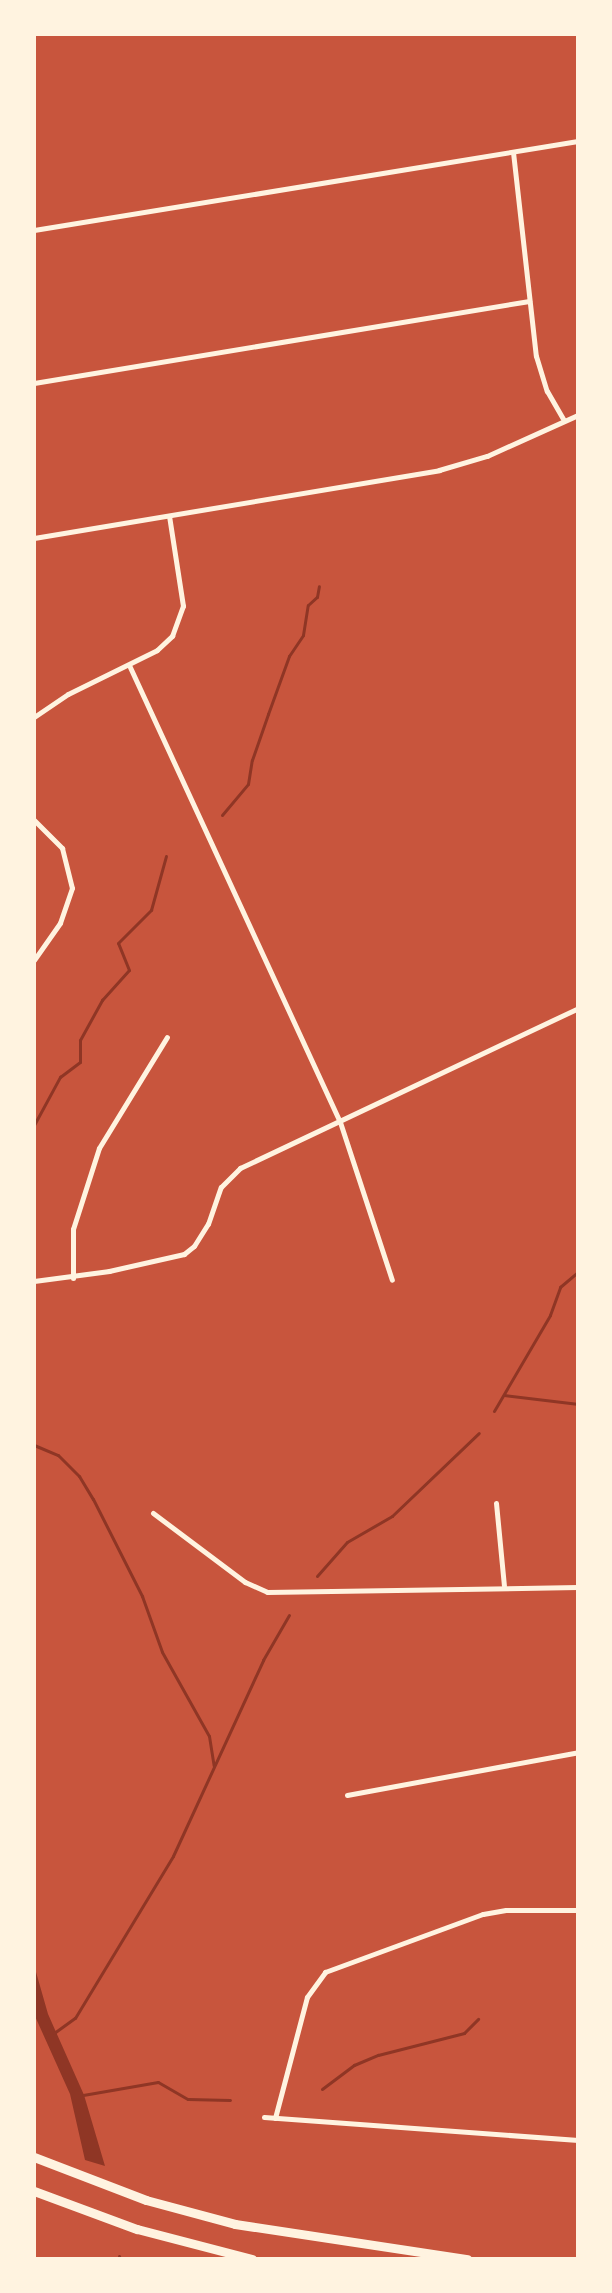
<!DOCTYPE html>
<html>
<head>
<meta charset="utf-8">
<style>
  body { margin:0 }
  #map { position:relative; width:612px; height:2293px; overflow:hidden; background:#c8553d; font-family:"Roboto Condensed",sans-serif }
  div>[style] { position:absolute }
  .water>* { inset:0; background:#8f3625 }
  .stream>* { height:3px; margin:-1.5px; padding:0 1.5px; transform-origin:1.5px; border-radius:1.5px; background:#8f3625 }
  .minor>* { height:5px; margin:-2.5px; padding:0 2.5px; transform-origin:2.5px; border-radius:2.5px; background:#fff3e0 }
  .motorway>* { height:9px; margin:-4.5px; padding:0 4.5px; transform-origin:4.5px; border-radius:4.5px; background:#fff3e0 }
  span { translate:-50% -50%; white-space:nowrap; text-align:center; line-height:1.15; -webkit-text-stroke:8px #fff3e0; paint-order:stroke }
  .frame { position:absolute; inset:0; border:36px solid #fff3e0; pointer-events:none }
</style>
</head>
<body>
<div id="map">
  <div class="water">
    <div style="clip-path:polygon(34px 1965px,48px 2014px,84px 2095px,105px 2166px,85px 2160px,70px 2094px,34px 2014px)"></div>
  </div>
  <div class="stream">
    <div style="left:222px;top:815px;width:40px;rotate:-50deg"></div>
    <div style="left:248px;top:784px;width:24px;rotate:-81deg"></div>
    <div style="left:252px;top:760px;width:49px;rotate:-70.8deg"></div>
    <div style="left:268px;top:714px;width:62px;rotate:-70.1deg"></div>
    <div style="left:289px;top:656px;width:25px;rotate:-56deg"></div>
    <div style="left:303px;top:635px;width:30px;rotate:-81deg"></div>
    <div style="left:308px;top:605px;width:12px;rotate:-42deg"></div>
    <div style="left:317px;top:597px;width:11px;rotate:-80deg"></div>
    <div style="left:34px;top:1125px;width:55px;rotate:-61.6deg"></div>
    <div style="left:60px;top:1077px;width:25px;rotate:-37deg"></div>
    <div style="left:80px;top:1062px;width:22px;rotate:-90deg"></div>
    <div style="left:80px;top:1040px;width:46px;rotate:-61.2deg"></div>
    <div style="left:102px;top:1000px;width:40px;rotate:-48deg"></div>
    <div style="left:129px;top:970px;width:29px;rotate:-112deg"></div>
    <div style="left:118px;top:943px;width:47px;rotate:-45deg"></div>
    <div style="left:151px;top:910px;width:56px;rotate:-74.5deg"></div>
    <div style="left:504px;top:1395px;width:75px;rotate:6.9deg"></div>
    <div style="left:494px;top:1411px;width:111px;rotate:-59.7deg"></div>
    <div style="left:550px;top:1315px;width:30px;rotate:-70deg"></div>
    <div style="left:560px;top:1287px;width:23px;rotate:-40deg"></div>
    <div style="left:34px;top:1445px;width:26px;rotate:23deg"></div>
    <div style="left:58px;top:1455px;width:30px;rotate:45deg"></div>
    <div style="left:79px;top:1476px;width:27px;rotate:59deg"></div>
    <div style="left:93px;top:1499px;width:109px;rotate:63.2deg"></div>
    <div style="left:142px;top:1596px;width:59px;rotate:70.3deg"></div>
    <div style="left:162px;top:1652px;width:96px;rotate:60.8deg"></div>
    <div style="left:209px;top:1736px;width:30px;rotate:81deg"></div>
    <div style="left:317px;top:1576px;width:45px;rotate:-48.6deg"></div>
    <div style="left:347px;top:1542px;width:52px;rotate:-30deg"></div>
    <div style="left:392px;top:1516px;width:120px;rotate:-43.7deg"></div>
    <div style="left:54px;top:2033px;width:26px;rotate:-36deg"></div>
    <div style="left:75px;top:2018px;width:189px;rotate:-58.8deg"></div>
    <div style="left:173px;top:1856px;width:216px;rotate:-65.3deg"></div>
    <div style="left:263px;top:1660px;width:52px;rotate:-60deg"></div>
    <div style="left:322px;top:2089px;width:40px;rotate:-37deg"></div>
    <div style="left:354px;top:2065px;width:26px;rotate:-23deg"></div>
    <div style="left:378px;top:2055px;width:89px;rotate:-14.3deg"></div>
    <div style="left:464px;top:2033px;width:20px;rotate:-45deg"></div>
    <div style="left:83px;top:2095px;width:76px;rotate:-9.8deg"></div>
    <div style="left:158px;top:2082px;width:34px;rotate:30deg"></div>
    <div style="left:188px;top:2099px;width:42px;rotate:1.4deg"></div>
    <div style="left:119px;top:2256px;width:3px;rotate:72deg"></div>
  </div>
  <div class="minor">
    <div style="left:513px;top:152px;width:205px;rotate:83.6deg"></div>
    <div style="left:536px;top:356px;width:37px;rotate:73deg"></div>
    <div style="left:547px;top:391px;width:34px;rotate:60deg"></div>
    <div style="left:34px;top:230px;width:551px;rotate:-9.29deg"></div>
    <div style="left:34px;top:383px;width:502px;rotate:-9.41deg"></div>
    <div style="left:34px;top:538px;width:411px;rotate:-9.5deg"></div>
    <div style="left:439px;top:470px;width:50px;rotate:-16.3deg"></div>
    <div style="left:487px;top:456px;width:100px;rotate:-24.3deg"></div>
    <div style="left:129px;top:665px;width:503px;rotate:65.22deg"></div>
    <div style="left:340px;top:1122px;width:166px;rotate:71.8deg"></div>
    <div style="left:34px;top:717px;width:41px;rotate:-34.1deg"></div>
    <div style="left:68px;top:694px;width:99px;rotate:-26.3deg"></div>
    <div style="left:157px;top:650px;width:21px;rotate:-43deg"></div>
    <div style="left:172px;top:636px;width:32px;rotate:-70deg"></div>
    <div style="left:183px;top:606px;width:91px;rotate:-98.8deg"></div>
    <div style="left:34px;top:820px;width:40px;rotate:45deg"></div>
    <div style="left:62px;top:848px;width:41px;rotate:76deg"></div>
    <div style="left:72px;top:888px;width:37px;rotate:109deg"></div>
    <div style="left:60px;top:923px;width:45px;rotate:125.1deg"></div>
    <div style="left:73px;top:1278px;width:49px;rotate:-90deg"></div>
    <div style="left:73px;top:1229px;width:85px;rotate:-72.2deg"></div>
    <div style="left:99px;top:1148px;width:130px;rotate:-58.5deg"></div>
    <div style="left:34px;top:1281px;width:76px;rotate:-7.6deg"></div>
    <div style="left:109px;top:1271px;width:77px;rotate:-12.8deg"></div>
    <div style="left:184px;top:1254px;width:13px;rotate:-39deg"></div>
    <div style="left:194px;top:1246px;width:26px;rotate:-58deg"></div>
    <div style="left:208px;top:1224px;width:39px;rotate:-71deg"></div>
    <div style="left:221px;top:1187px;width:27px;rotate:-45deg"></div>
    <div style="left:240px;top:1168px;width:374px;rotate:-25.3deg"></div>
    <div style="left:496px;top:1503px;width:83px;rotate:84.5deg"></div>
    <div style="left:153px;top:1513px;width:115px;rotate:36.9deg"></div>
    <div style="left:245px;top:1582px;width:24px;rotate:24deg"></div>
    <div style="left:267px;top:1592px;width:311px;rotate:-0.9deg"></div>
    <div style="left:347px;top:1795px;width:235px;rotate:-10.5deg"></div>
    <div style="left:264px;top:2117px;width:315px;rotate:4.2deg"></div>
    <div style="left:275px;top:2118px;width:125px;rotate:-75.2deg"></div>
    <div style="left:307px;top:1997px;width:31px;rotate:-54deg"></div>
    <div style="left:325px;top:1972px;width:168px;rotate:-20.2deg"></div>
    <div style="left:483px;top:1914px;width:23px;rotate:-10deg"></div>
    <div style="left:506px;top:1910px;width:72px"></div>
  </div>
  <div class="motorway">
    <div style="left:34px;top:2157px;width:120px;rotate:21deg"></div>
    <div style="left:146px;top:2200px;width:92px;rotate:15.1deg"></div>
    <div style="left:235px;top:2224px;width:235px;rotate:8.6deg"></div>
    <div style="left:34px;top:2191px;width:110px;rotate:20.3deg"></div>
    <div style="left:137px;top:2229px;width:119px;rotate:14.6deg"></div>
  </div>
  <div class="frame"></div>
</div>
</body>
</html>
